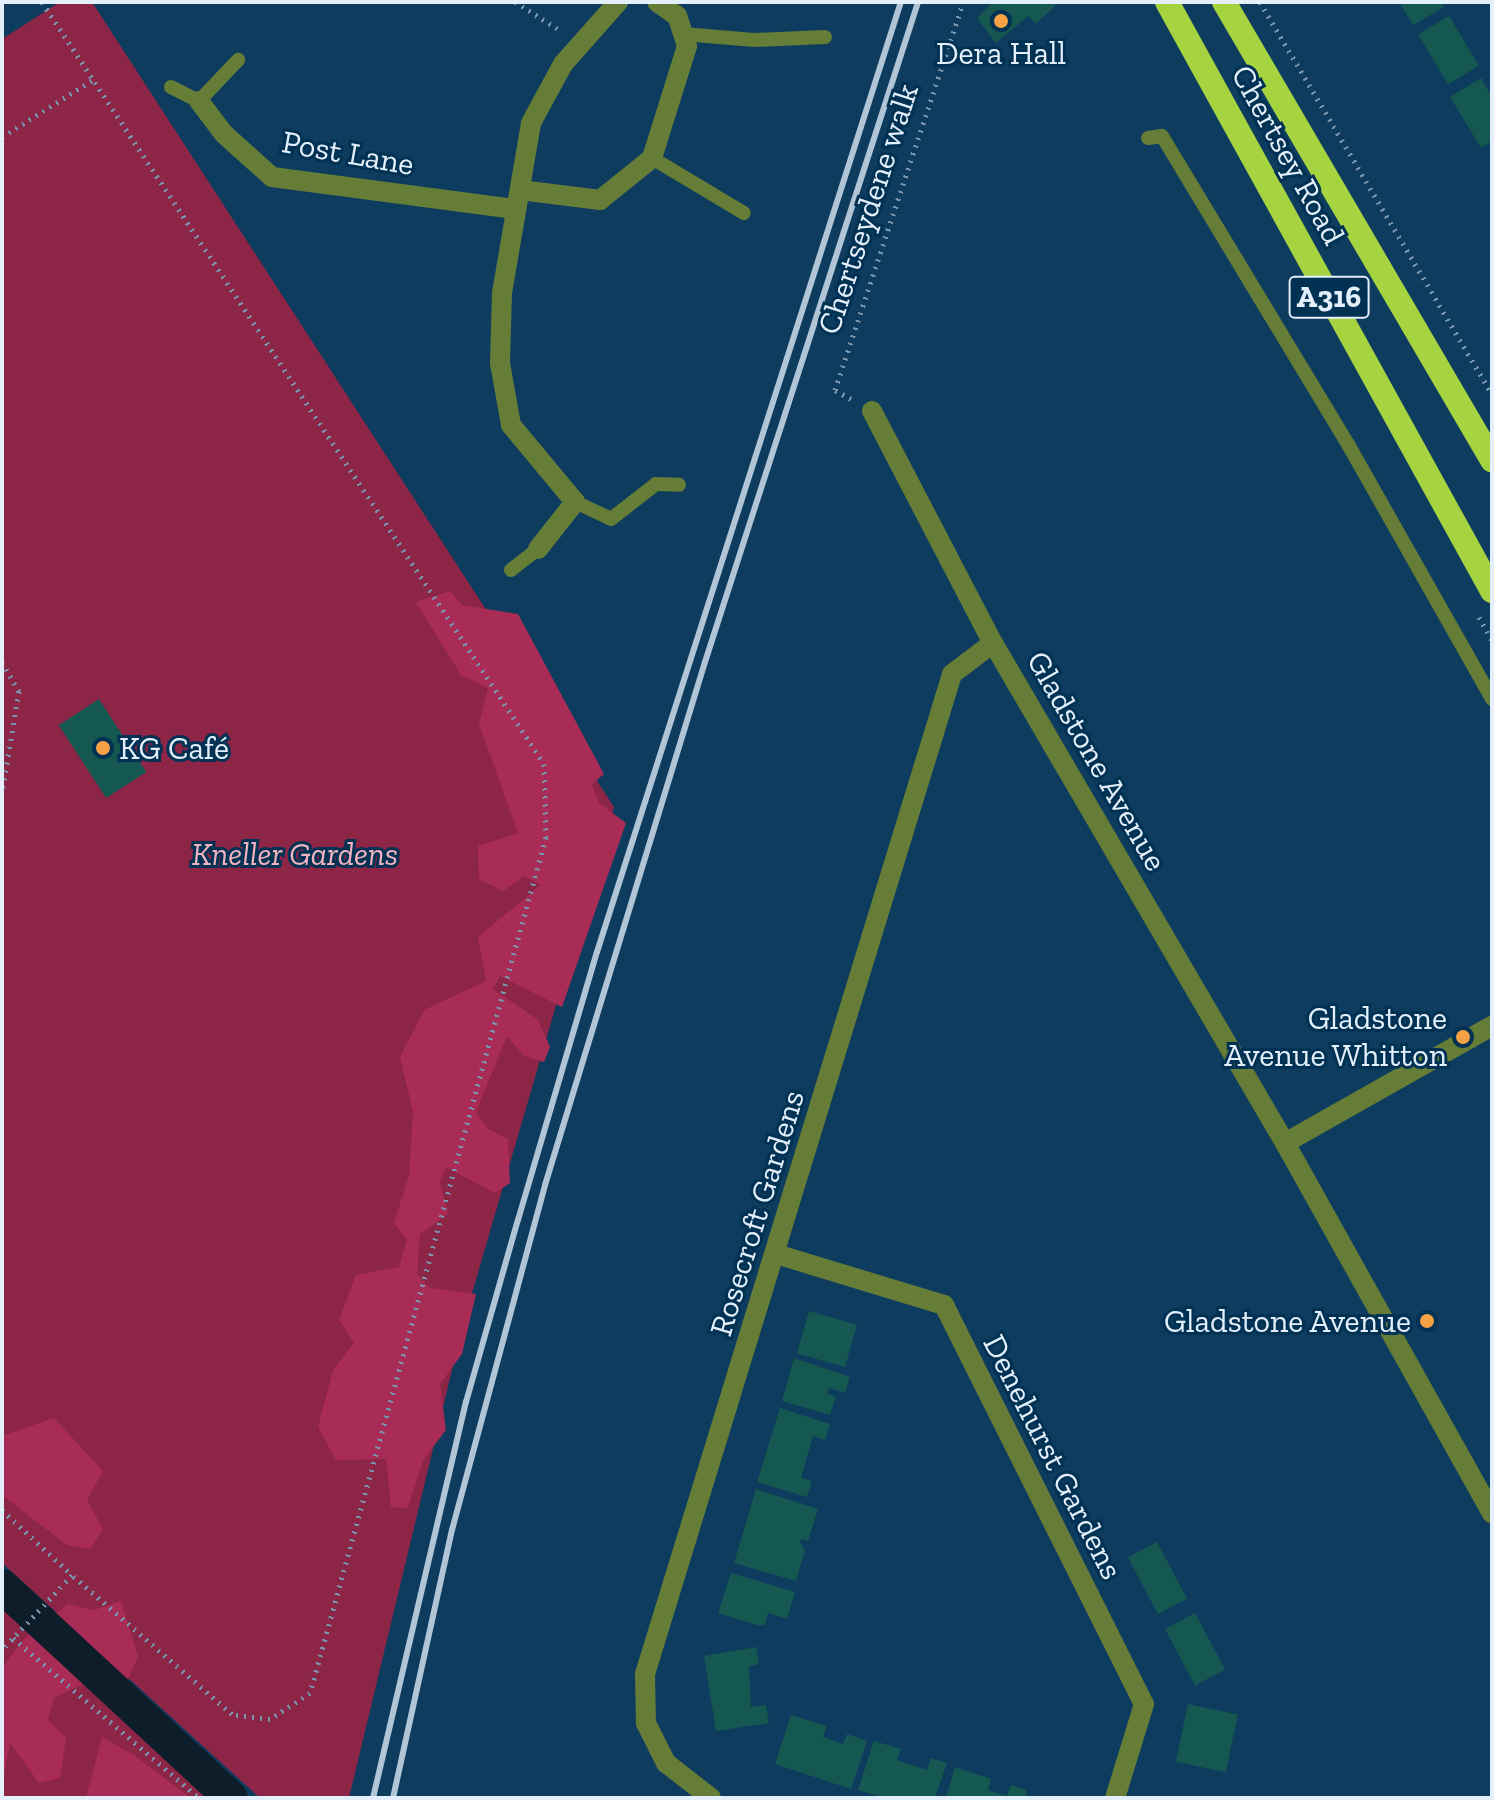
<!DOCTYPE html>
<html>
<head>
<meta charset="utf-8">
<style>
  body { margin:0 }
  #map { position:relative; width:1494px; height:1800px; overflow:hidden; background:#0e3c5e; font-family:"Zilla Slab",serif }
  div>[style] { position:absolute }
  .green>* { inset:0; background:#8d2547 }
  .forest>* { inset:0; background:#a92c56 }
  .canal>* { height:34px; margin:-17px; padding:0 17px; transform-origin:17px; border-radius:17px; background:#0e1d2a }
  .building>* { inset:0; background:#155851; transform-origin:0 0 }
  .path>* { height:5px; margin-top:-2.5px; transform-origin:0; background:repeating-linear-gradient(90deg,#7895ac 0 2px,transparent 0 8px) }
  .lane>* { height:14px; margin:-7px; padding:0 7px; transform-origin:7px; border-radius:7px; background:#657d37 }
  .street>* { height:20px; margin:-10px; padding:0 10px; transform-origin:10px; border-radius:10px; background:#657d37 }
  .highway>* { height:24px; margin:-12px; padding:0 12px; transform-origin:12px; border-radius:12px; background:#a6d441 }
  .rail>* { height:6px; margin:-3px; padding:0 3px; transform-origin:3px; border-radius:3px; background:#b1c5d6 }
  .dots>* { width:22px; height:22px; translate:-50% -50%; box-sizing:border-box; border:4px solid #013153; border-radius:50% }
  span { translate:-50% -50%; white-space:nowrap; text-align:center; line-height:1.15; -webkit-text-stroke:6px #013153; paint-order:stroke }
  .shield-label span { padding:2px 6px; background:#013153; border:2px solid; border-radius:6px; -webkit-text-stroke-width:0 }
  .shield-label { font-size:30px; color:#e3effa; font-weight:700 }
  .poi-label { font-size:32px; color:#e3effa }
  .left { translate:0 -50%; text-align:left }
  .right { translate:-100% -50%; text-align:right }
  .street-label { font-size:32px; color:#e3effa }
  .park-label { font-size:32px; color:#f2b2bf; font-style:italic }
  .frame { position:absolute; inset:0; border:4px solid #e3effa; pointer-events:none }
</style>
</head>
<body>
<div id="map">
  <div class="green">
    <div style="clip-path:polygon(60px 2px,92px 2px,614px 807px,463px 1324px,349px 1798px,260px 1798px,2px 1563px,2px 39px)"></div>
    <div style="clip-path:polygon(2px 1607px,36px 1632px,213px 1798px,2px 1798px)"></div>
  </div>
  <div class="forest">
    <div style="clip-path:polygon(450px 591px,462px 605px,518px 614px,604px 774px,592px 784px,599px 803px,626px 823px,562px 1007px,500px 976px,493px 989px,538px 1020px,550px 1047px,544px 1062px,524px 1056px,507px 1036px,476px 1112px,488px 1129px,508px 1139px,510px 1183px,495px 1193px,446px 1167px,440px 1182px,448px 1214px,420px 1234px,417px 1274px,430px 1288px,476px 1294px,462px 1354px,440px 1384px,446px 1430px,423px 1460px,408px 1508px,391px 1507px,386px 1459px,336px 1460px,318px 1427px,333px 1370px,354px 1343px,339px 1320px,356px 1275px,399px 1267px,407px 1240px,394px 1223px,409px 1175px,413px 1112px,400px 1057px,424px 1010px,486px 981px,478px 937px,541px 885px,524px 876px,503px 891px,479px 879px,478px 846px,518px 833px,479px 724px,488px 688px,461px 675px,416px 602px)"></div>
    <div style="clip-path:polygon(54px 1418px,103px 1471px,87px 1500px,103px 1529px,90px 1549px,67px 1545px,2px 1495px,2px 1436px)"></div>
    <div style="clip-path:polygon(121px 1601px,138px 1656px,126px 1685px,92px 1680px,54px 1698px,48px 1720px,66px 1738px,60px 1778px,39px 1783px,10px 1743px,2px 1784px,2px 1668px,25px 1638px,68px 1604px,94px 1610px)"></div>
    <div style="clip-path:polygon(102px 1737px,134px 1755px,191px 1798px,86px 1798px)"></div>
  </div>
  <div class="canal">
    <div style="left:2px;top:1586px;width:312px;rotate:42.8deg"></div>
  </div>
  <div class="building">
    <div style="clip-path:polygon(993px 2px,1059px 2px,1036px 24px,1028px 16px,996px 43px,977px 18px)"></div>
    <div style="clip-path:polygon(1399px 2px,1441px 2px,1444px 7px,1413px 25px)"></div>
    <div style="left:1449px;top:16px;width:58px;height:36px;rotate:59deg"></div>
    <div style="clip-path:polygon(1481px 78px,1492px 97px,1492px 141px,1481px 148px,1450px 97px)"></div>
    <div style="left:99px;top:699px;width:87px;height:48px;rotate:57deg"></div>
    <div style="left:809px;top:1311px;width:50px;height:44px;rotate:16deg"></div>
    <div style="clip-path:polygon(794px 1358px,850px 1377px,845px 1393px,829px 1388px,827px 1394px,836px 1396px,830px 1415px,782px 1401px)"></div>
    <div style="clip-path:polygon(780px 1408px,830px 1424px,825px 1440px,813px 1436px,801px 1478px,812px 1481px,807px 1497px,757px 1482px)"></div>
    <div style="clip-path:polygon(756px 1489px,818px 1509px,808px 1541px,801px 1539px,800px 1543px,805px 1550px,796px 1581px,734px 1563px)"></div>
    <div style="left:1157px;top:1542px;width:64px;height:33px;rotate:62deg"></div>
    <div style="clip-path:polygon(731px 1573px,795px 1592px,787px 1619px,768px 1613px,765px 1625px,757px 1625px,718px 1613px)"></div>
    <div style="left:1195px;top:1613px;width:64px;height:34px;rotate:62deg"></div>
    <div style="clip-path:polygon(756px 1647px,759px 1664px,749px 1666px,751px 1707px,766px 1705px,769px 1723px,716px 1731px,704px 1656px)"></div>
    <div style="left:1188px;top:1704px;width:51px;height:59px;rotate:12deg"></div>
    <div style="clip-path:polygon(791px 1715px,827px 1726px,823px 1737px,843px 1744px,847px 1734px,867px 1741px,851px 1789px,775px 1764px)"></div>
    <div style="clip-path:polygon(874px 1741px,901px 1749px,897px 1760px,927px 1770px,931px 1758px,947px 1763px,935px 1798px,884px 1798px,858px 1790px)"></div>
    <div style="clip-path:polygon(955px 1767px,991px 1779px,988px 1790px,1007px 1796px,1011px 1785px,1027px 1790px,1025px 1798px,946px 1798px)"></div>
  </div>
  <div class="path">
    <div style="left:42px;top:2px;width:912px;rotate:56.62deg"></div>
    <div style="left:544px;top:764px;width:73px;rotate:88.4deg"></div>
    <div style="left:546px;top:837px;width:888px;rotate:105.41deg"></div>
    <div style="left:310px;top:1693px;width:48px;rotate:147deg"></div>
    <div style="left:270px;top:1719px;width:38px;rotate:-173deg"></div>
    <div style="left:232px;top:1714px;width:212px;rotate:-139deg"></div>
    <div style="left:515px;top:2px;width:53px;rotate:31.9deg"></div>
    <div style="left:1260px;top:2px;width:456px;rotate:59.4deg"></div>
    <div style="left:2px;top:137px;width:109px;rotate:-32.2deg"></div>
    <div style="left:851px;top:399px;width:18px;rotate:-151deg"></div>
    <div style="left:835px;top:390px;width:409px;rotate:-71.7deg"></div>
    <div style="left:1479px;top:617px;width:26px;rotate:61deg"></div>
    <div style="left:2px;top:662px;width:34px;rotate:60deg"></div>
    <div style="left:19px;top:691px;width:104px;rotate:99.4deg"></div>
    <div style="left:2px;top:1510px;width:96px;rotate:42.9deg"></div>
    <div style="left:72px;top:1575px;width:103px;rotate:133deg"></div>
    <div style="left:13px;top:1638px;width:245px;rotate:40.7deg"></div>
  </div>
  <div class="lane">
    <div style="left:683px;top:34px;width:71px;rotate:4.8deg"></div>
    <div style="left:754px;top:40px;width:71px;rotate:-2.4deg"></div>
    <div style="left:171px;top:87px;width:31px;rotate:27deg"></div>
    <div style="left:199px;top:101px;width:57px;rotate:-46.4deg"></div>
    <div style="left:1148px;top:138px;width:14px;rotate:-8deg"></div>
    <div style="left:1162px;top:136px;width:362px;rotate:58.9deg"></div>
    <div style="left:1349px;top:446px;width:291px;rotate:60.5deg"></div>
    <div style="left:652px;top:158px;width:107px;rotate:30.9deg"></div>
    <div style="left:575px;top:502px;width:40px;rotate:25deg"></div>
    <div style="left:611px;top:519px;width:57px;rotate:-37.9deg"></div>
    <div style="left:656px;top:484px;width:23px;rotate:2deg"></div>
    <div style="left:511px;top:570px;width:34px;rotate:-38deg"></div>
  </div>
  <div class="street">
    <div style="left:199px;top:101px;width:41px;rotate:52.9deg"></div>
    <div style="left:224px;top:134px;width:64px;rotate:41.9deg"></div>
    <div style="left:272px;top:177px;width:246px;rotate:7.5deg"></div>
    <div style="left:520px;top:190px;width:81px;rotate:7.1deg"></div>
    <div style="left:600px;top:200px;width:67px;rotate:-38.9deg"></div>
    <div style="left:652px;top:158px;width:117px;rotate:-72.6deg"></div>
    <div style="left:687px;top:46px;width:32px;rotate:-108deg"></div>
    <div style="left:677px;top:16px;width:24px;rotate:-145deg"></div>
    <div style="left:872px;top:411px;width:262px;rotate:62.5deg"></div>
    <div style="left:993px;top:643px;width:579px;rotate:59.72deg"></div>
    <div style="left:1285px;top:1143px;width:424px;rotate:60.8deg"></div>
    <div style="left:538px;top:549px;width:60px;rotate:-51.8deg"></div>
    <div style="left:575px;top:502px;width:100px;rotate:-129.7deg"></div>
    <div style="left:511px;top:425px;width:63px;rotate:-100.1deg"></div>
    <div style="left:500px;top:363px;width:70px;rotate:-88.4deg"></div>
    <div style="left:502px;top:293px;width:172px;rotate:-80.3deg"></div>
    <div style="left:531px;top:123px;width:67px;rotate:-61.5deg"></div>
    <div style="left:563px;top:64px;width:83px;rotate:-48.4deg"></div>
    <div style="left:1285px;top:1143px;width:238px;rotate:-29.5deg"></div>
    <div style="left:776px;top:1254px;width:176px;rotate:16.9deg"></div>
    <div style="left:944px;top:1305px;width:446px;rotate:63.4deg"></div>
    <div style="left:1144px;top:1704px;width:98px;rotate:107.1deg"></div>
    <div style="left:711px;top:1798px;width:57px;rotate:-142.1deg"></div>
    <div style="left:666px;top:1763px;width:45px;rotate:-116.6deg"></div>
    <div style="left:646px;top:1723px;width:49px;rotate:-91.2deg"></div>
    <div style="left:645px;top:1674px;width:1046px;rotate:-72.93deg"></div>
    <div style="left:952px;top:674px;width:51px;rotate:-37.1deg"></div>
  </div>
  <div class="highway">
    <div style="left:1167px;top:2px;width:673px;rotate:61.11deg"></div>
    <div style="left:1224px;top:2px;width:531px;rotate:59.67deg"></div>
  </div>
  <div class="rail">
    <div style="left:373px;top:1798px;width:407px;rotate:-76.8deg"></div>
    <div style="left:466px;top:1402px;width:189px;rotate:-74.1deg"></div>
    <div style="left:518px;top:1220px;width:279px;rotate:-73.6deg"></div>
    <div style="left:597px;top:952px;width:997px;rotate:-72.26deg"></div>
    <div style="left:393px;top:1798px;width:274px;rotate:-77.6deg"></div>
    <div style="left:452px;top:1530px;width:357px;rotate:-74.9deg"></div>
    <div style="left:545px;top:1185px;width:547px;rotate:-72.99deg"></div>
    <div style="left:705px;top:662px;width:694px;rotate:-72.11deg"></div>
  </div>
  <div class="dots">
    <div style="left:1001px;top:21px;background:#f5a246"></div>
    <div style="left:103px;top:748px;background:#f5a246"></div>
    <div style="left:1463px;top:1037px;background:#f5a246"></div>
    <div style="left:1427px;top:1321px;background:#f5a246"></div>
  </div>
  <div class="shield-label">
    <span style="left:1329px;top:297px">A316</span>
  </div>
  <div class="poi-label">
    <span style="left:1001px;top:53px">Dera Hall</span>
    <span class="left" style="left:119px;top:748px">KG Café</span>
    <span class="right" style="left:1447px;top:1037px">Gladstone<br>Avenue Whitton</span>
    <span class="right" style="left:1411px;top:1321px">Gladstone Avenue</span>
  </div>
  <div class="street-label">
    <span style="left:348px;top:153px;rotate:10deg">Post Lane</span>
    <span style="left:1288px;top:155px;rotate:61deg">Chertsey Road</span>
    <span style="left:868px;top:209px;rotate:-72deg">Chertseydene walk</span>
    <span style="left:1097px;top:761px;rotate:60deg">Gladstone Avenue</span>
    <span style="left:757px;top:1213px;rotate:-73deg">Rosecroft Gardens</span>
    <span style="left:1053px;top:1457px;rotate:63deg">Denehurst Gardens</span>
  </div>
  <div class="park-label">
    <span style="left:295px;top:854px">Kneller Gardens</span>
  </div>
  <div class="frame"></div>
</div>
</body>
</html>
